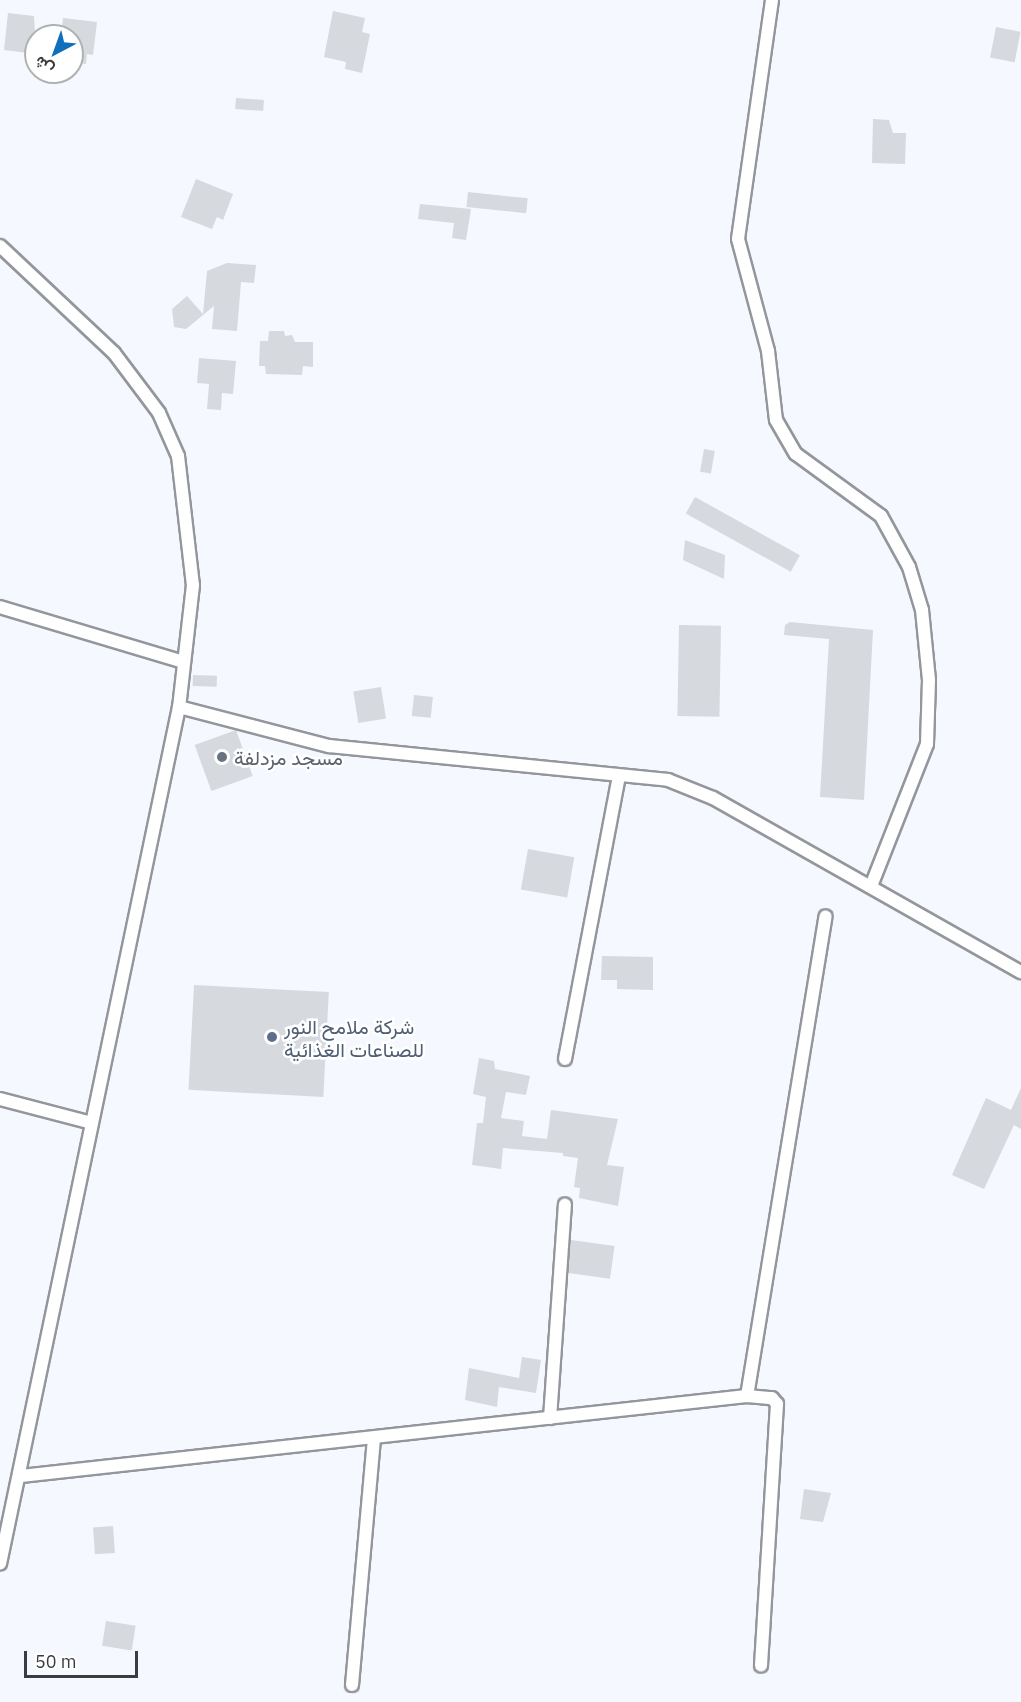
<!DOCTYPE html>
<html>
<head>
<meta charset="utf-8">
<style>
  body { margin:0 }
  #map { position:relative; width:1021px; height:1702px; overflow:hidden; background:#f5f8fe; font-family:"IBM Plex Sans",Vazirmatn,sans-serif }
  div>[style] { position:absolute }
  .building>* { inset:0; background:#d6d9de; transform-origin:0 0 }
  .roads { filter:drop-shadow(2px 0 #93969b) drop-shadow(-2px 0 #93969b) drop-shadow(0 2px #93969b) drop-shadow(0 -2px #93969b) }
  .minor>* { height:12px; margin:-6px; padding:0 6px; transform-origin:6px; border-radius:6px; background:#fff }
  .dots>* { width:16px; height:16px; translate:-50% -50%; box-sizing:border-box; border:3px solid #fff; border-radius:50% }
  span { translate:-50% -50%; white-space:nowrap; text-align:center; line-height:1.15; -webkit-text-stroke:5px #fff; paint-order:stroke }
  .worship-label { font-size:20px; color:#5b616d }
  .left { translate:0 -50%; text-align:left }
  .service-label { font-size:20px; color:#4e5e75 }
  .north { position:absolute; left:24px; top:24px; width:60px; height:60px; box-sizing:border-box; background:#fff; border:2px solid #b0b1b2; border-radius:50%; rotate:221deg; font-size:16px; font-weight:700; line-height:24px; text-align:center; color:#3a3c3e }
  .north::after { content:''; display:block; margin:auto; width:21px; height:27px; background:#106fbb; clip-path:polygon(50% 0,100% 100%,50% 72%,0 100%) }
  .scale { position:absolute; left:24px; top:1651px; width:114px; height:27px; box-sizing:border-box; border:3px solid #3a3c3e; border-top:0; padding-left:8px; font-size:18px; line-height:21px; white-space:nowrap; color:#3a3c3e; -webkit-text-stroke:4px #fff; paint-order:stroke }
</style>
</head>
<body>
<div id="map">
  <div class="building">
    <div style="clip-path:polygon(333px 11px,365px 18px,362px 32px,370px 34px,362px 73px,345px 69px,346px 62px,324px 57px)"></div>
    <div style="clip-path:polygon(8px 13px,34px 16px,36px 54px,4px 50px)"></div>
    <div style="clip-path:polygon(63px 18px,97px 22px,93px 55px,87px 54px,86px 64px,72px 62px,72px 36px,61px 36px)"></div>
    <div style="left:996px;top:27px;width:25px;height:31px;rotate:11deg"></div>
    <div style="left:236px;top:98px;width:28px;height:11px;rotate:4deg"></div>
    <div style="clip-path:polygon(873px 119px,889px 120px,893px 133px,906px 133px,905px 164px,872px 163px)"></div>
    <div style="clip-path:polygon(196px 179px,233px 194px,223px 220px,217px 217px,212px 229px,181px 217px)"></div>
    <div style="left:468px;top:192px;width:60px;height:15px;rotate:6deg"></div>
    <div style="clip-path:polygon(420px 204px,471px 209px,466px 240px,452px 238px,454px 223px,418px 219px)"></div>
    <div style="clip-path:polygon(227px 263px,256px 265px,254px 283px,241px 282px,237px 331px,212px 329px,214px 306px,186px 329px,174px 327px,172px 309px,187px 296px,203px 314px,207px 271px)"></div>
    <div style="clip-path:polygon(269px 331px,284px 331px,285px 336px,292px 335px,295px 342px,313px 342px,313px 367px,303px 366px,302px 375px,266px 374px,265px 366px,259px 366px,260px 341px,268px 341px)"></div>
    <div style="clip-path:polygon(199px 358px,236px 361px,233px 394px,222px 393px,221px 410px,207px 409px,209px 384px,197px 383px)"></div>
    <div style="left:704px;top:449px;width:11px;height:23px;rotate:10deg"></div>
    <div style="left:695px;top:497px;width:120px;height:19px;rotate:29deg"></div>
    <div style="clip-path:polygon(685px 540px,725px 555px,724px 579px,683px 560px)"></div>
    <div style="clip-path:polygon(790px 622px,873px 630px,864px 800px,820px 797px,829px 639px,784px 635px,785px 625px)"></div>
    <div style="left:679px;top:625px;width:42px;height:91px;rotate:1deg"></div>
    <div style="left:193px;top:675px;width:24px;height:11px;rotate:2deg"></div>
    <div style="left:381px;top:687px;width:32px;height:28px;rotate:81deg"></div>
    <div style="left:414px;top:695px;width:19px;height:21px;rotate:6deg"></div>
    <div style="left:236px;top:730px;width:49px;height:44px;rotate:70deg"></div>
    <div style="left:528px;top:849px;width:47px;height:41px;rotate:10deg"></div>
    <div style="clip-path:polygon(602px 956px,653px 957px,653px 990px,617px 989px,617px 980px,601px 980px)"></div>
    <div style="left:194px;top:985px;width:135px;height:105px;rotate:3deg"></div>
    <div style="clip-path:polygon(479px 1058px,494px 1061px,495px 1069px,530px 1076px,526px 1095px,506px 1092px,501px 1118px,524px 1121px,522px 1136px,547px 1139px,551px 1110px,618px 1119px,607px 1165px,624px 1167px,618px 1206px,579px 1198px,580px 1188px,574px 1187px,578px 1158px,563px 1156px,563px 1153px,503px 1148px,501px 1169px,472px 1165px,477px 1123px,483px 1123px,486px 1097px,473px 1094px)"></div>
    <div style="clip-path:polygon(1021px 1088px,1021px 1129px,1014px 1125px,984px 1189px,952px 1175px,986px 1098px,1011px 1110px)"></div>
    <div style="left:571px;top:1240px;width:44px;height:33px;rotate:8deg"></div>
    <div style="clip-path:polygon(522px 1357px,541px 1360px,536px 1393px,499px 1387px,497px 1407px,465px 1400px,469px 1368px,519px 1378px)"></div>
    <div style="clip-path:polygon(804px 1489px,831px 1493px,823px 1522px,800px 1519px)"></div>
    <div style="left:113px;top:1526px;width:27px;height:20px;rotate:86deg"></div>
    <div style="left:106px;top:1621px;width:30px;height:25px;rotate:9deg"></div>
  </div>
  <div class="roads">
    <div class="minor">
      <div style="left:772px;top:0;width:241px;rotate:98.1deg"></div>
      <div style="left:738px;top:239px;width:116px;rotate:75deg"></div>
      <div style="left:768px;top:351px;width:69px;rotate:83.4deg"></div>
      <div style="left:776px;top:420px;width:39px;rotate:60deg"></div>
      <div style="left:796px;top:454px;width:105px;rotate:36.1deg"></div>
      <div style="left:881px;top:516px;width:58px;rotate:61.2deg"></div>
      <div style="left:909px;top:567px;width:45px;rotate:73.2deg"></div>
      <div style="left:922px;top:610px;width:70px;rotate:84.3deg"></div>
      <div style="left:929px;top:680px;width:64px;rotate:91.8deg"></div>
      <div style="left:927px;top:744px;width:153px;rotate:111.5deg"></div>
      <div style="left:0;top:246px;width:156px;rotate:43.2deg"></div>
      <div style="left:114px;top:353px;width:75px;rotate:53.1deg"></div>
      <div style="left:159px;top:413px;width:47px;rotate:66.2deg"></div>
      <div style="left:178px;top:456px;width:130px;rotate:83.4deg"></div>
      <div style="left:193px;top:585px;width:123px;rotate:96.5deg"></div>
      <div style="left:179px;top:707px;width:875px;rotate:101.8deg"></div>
      <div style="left:0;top:607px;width:191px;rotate:16.7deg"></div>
      <div style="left:179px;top:707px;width:155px;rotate:14.6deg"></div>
      <div style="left:329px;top:746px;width:341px;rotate:5.7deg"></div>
      <div style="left:668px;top:780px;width:48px;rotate:21.8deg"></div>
      <div style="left:713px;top:798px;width:354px;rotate:29.5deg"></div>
      <div style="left:565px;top:1059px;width:287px;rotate:-79.2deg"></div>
      <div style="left:0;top:1099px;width:95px;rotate:14.6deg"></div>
      <div style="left:747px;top:1396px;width:486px;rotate:-80.7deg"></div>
      <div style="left:550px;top:1418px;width:214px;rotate:-86deg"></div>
      <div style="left:21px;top:1476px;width:730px;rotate:-6.29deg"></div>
      <div style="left:747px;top:1396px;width:25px;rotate:5deg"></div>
      <div style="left:772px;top:1398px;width:8px;rotate:50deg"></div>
      <div style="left:777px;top:1404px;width:262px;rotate:93.5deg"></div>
      <div style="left:352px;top:1685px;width:248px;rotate:-84.9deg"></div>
    </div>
  </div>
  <div class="dots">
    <div style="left:222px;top:757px;background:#6b7280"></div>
    <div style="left:272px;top:1037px;background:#5c6f8a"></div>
  </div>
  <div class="worship-label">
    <span class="left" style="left:234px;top:757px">مسجد مزدلفة</span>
  </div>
  <div class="service-label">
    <span class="left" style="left:284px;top:1038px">شركة ملامح النور<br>للصناعات الغذائية</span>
  </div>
  <div class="north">ش</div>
  <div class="scale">50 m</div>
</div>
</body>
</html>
